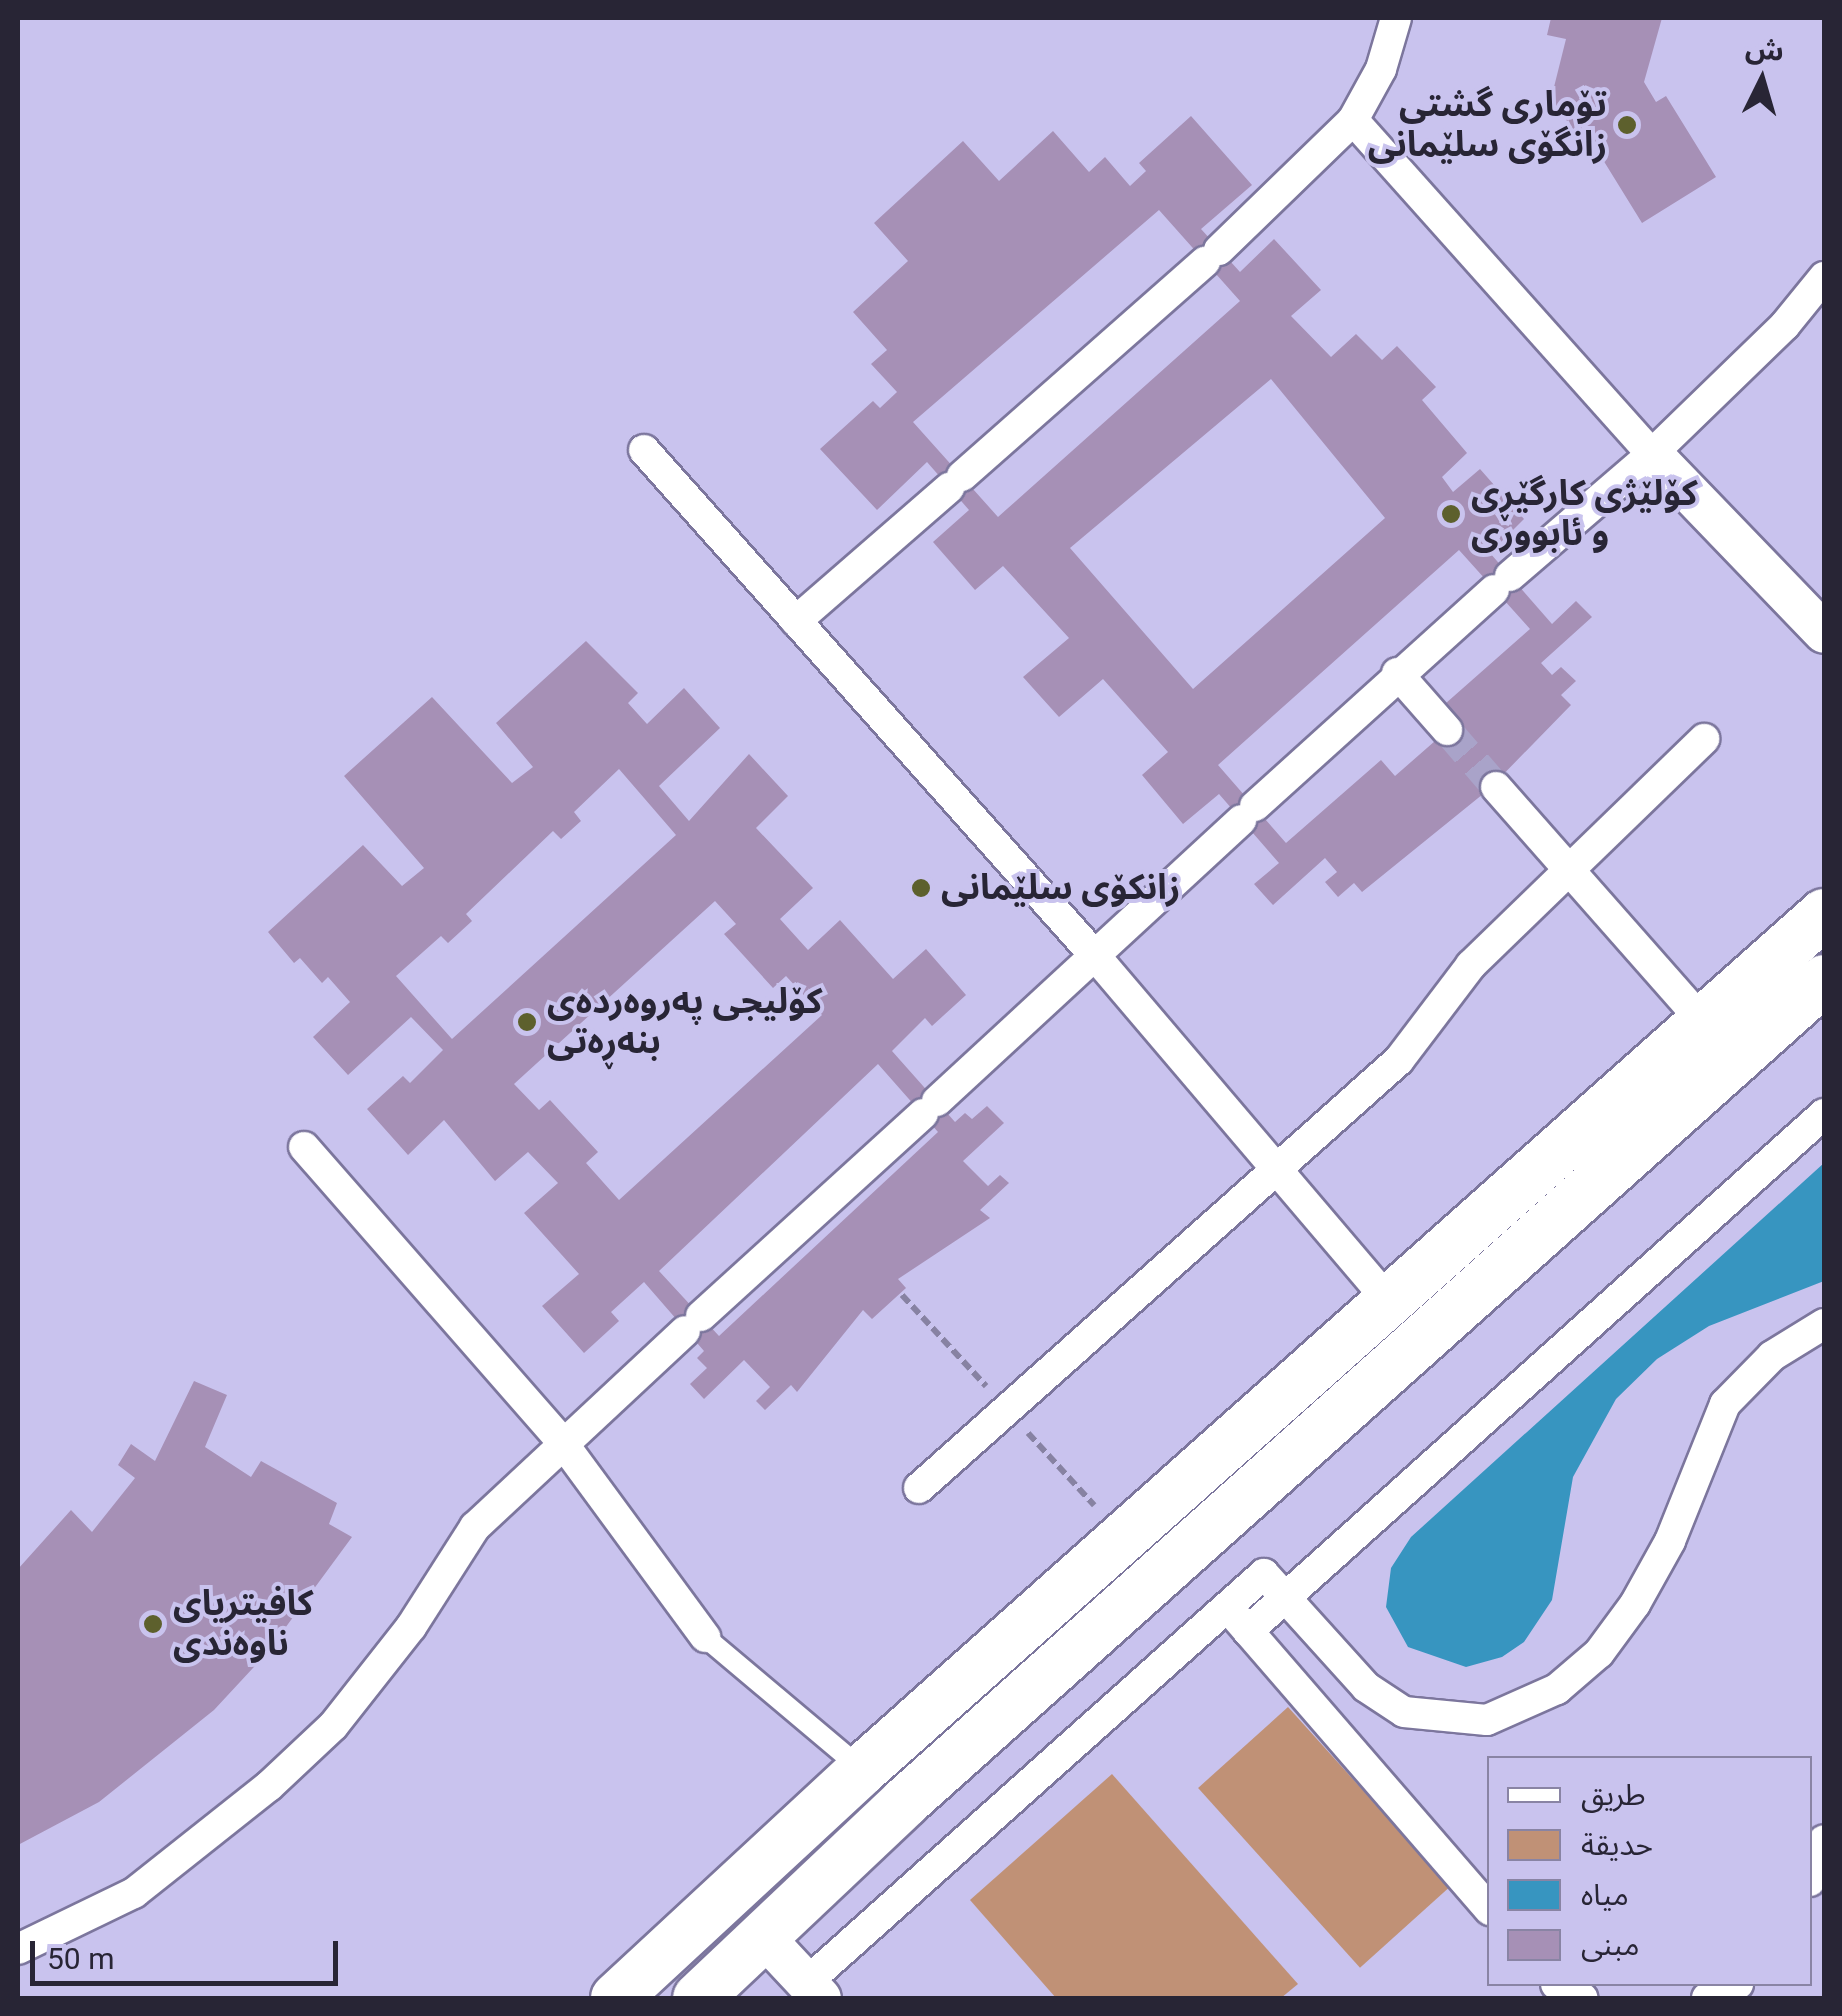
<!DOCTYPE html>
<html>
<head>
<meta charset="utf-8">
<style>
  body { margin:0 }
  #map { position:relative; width:1842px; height:2016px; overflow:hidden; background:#c9c3ee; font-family:Roboto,"Noto Sans Arabic",sans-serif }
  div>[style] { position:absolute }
  .green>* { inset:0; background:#c09176; transform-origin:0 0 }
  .water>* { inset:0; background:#3795c0 }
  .building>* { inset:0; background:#a690b6 }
  .pedestrian-tunnel>* { height:30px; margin-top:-15px; transform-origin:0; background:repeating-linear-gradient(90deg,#a9a3c9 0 30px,transparent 0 45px) }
  .path>* { height:6px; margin-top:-3px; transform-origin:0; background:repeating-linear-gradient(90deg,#8782a2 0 10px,transparent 0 15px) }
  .roads { filter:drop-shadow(2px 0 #7c769d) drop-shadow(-2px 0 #7c769d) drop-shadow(0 2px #7c769d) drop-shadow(0 -2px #7c769d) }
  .service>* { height:20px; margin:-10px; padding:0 10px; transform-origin:10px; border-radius:10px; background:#fff }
  .pedestrian>* { height:30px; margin:-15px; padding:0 15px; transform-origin:15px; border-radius:15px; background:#fff }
  .minor>* { height:40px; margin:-20px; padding:0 20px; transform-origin:20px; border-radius:20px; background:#fff }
  .tertiary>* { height:50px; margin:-25px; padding:0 25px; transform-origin:25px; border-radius:25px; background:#fff }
  .dots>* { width:28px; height:28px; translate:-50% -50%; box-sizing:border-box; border:5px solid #c9c3ee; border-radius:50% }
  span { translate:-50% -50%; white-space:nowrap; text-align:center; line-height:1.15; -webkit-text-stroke:8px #c9c3ee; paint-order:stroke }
  .poi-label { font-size:35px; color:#282535; font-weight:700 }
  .right { translate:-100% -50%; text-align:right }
  .left { translate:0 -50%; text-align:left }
  .frame { position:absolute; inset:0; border:20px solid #282535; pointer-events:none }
  .legend { position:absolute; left:1487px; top:1756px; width:325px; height:230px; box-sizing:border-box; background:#c9c3ee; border:2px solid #8984a4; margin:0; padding:12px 18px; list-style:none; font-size:30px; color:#282535 }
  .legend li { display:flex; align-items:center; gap:20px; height:50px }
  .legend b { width:50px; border:2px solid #8984a4 }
  .north { position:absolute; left:1712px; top:30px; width:100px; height:100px; -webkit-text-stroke:8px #c9c3ee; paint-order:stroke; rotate:5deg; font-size:28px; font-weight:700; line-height:40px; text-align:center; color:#282535 }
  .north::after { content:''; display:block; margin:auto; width:35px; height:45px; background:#282535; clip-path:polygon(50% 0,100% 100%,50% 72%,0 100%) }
  .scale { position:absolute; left:30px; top:1941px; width:308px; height:45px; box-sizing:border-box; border:5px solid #282535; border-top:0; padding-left:12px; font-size:30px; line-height:35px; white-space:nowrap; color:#282535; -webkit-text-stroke:8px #c9c3ee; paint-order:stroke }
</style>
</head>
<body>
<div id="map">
  <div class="green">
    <div style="left:1288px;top:1707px;width:242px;height:121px;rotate:48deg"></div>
    <div style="clip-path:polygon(1112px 1774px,1298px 1984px,1281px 1998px,1056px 1998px,970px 1900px)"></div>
  </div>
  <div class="water">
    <div style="clip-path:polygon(1824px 1163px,1824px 1281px,1709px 1326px,1657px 1359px,1616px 1399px,1573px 1477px,1552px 1600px,1524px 1642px,1502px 1657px,1466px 1667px,1408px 1647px,1386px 1607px,1391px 1568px,1411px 1537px)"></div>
  </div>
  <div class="building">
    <div style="clip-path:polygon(1551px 18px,1662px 18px,1644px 82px,1656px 102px,1666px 96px,1716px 177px,1642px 223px,1592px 142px,1583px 147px,1559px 108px,1549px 107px,1566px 39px,1547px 35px)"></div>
    <div style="clip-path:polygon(evenodd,1191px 116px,1252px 185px,1201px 229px,1240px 272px,1274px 239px,1321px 290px,1291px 316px,1331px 357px,1356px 334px,1382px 360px,1397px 346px,1436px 387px,1422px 400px,1467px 453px,1442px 477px,1453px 492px,1480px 469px,1524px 519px,1490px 553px,1552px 624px,1576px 601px,1592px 617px,1541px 663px,1552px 675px,1561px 667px,1576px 681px,1561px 695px,1571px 705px,1488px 790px,1362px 892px,1354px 883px,1338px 897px,1325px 882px,1337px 872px,1325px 858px,1273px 905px,1254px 884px,1279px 863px,1219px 794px,1183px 824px,1142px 775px,1168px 752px,1103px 679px,1059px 717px,1023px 677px,1069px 638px,1003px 566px,975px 590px,933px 542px,969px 510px,927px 462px,877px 510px,820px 449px,873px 401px,880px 408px,897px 392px,871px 364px,887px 350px,853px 312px,908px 261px,874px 223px,963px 141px,999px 181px,1053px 131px,1089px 172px,1105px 157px,1130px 186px,1146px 171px,1139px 163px,1191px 116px,1159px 210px,1240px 301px,998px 517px,913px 422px,1159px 210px,1191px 116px,1271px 379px,1385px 518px,1193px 689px,1070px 548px,1271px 379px,1191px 116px,1459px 550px,1530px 629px,1437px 711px,1451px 727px,1395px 776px,1381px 760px,1286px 843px,1218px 765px,1459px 550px)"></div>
    <div style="clip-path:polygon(evenodd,586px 641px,638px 693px,628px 703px,647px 724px,684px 688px,720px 728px,659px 786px,689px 821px,749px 754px,788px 796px,756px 828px,813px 888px,780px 919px,808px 950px,840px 920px,893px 979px,926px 949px,966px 995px,932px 1026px,925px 1018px,892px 1051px,955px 1122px,965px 1113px,972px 1119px,987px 1106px,1004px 1123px,963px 1161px,988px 1186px,1000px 1175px,1009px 1183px,980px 1210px,990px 1218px,898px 1279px,906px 1288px,872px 1319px,863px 1310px,797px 1392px,791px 1385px,765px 1410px,756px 1401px,770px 1387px,744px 1360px,704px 1399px,690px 1384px,707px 1368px,697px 1358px,704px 1351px,644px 1282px,611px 1312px,619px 1321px,584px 1353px,542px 1306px,579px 1274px,524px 1213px,558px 1183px,528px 1152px,495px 1181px,444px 1120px,408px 1155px,367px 1109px,403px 1076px,410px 1083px,443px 1050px,411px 1017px,348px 1075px,313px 1037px,350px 1002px,328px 977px,322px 983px,300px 958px,294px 963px,268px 932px,363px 845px,402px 886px,424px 868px,344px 776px,432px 697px,512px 783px,533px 767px,496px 723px,586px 641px,619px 769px,676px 835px,452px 1039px,396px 976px,441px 936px,448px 943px,472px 921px,466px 914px,553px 831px,561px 839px,581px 821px,574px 812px,619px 769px,586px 641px,715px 901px,736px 924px,724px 934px,773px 988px,786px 976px,822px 1015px,619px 1200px,586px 1163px,598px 1152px,550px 1100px,539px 1110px,514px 1084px,715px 901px,586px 641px,878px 1064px,938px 1132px,719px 1336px,659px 1271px,878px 1064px)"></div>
    <div style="clip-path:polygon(194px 1381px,227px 1395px,205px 1447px,251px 1477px,261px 1461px,337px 1503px,329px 1524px,352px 1537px,266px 1654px,214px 1710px,99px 1802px,18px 1845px,18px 1569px,71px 1510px,92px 1532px,135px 1478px,118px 1465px,131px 1444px,155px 1461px)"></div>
  </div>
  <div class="pedestrian-tunnel">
    <div style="left:1447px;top:730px;width:75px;rotate:49.3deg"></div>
  </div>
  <div class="path">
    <div style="left:902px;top:1295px;width:124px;rotate:47.3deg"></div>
    <div style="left:1028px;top:1433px;width:98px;rotate:47.5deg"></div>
  </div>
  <div class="roads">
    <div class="service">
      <div style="left:705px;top:1637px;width:208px;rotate:40.1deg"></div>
    </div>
    <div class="pedestrian">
      <div style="left:1353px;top:120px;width:448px;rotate:48.2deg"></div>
      <div style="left:1219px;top:250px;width:187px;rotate:-44.1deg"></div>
      <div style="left:1353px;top:120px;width:58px;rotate:-61.2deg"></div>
      <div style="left:1381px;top:69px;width:53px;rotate:-73.6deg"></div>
      <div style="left:644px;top:450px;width:679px;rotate:48.28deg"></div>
      <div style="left:1096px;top:957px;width:454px;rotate:49.6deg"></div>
      <div style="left:962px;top:476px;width:324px;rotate:-41.4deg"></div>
      <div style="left:1510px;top:576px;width:187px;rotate:-40.7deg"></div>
      <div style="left:1652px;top:454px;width:185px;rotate:-44.1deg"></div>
      <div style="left:1785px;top:325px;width:62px;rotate:-50.9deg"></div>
      <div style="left:796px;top:621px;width:203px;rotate:-41deg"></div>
      <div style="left:1397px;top:673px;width:76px;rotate:48.7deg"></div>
      <div style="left:1496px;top:787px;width:312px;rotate:48.6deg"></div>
      <div style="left:1255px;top:806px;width:322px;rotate:-42.1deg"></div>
      <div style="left:937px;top:1101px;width:414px;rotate:-42.7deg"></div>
      <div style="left:304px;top:1147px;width:392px;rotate:48.8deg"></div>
      <div style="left:562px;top:1442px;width:242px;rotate:53.7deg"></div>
      <div style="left:701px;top:1316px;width:300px;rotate:-42.3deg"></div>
      <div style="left:919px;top:1488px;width:643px;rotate:-41.72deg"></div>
      <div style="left:1399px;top:1060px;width:119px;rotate:-52.8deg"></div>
      <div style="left:1471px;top:965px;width:325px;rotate:-44.1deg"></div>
      <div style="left:1236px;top:1617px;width:388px;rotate:49.1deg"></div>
      <div style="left:1248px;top:1631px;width:774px;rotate:-41.91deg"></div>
      <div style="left:1810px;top:1881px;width:43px;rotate:-71.1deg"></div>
      <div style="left:18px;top:1949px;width:129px;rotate:-25.8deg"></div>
      <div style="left:134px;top:1893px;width:172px;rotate:-38.4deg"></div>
      <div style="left:269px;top:1786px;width:88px;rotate:-43.2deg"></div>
      <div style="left:333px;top:1726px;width:126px;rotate:-51.8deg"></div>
      <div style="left:411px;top:1627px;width:119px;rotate:-57.4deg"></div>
      <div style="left:475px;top:1527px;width:287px;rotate:-43deg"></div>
      <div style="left:806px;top:1983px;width:614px;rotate:-41.77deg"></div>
      <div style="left:1264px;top:1574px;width:152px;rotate:47.9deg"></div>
      <div style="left:1366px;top:1687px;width:45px;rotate:33.3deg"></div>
      <div style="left:1404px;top:1712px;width:83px;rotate:5.5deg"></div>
      <div style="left:1487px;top:1720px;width:77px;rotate:-23.9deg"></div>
      <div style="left:1557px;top:1689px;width:55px;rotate:-40.6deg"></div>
      <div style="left:1599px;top:1653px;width:61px;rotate:-53.7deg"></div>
      <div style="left:1635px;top:1604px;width:72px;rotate:-60.9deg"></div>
      <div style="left:1670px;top:1541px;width:148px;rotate:-68.1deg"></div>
      <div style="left:1725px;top:1404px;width:67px;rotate:-45.6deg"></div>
      <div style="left:1772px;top:1356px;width:61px;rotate:-31.6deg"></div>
      <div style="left:1556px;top:1984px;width:30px;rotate:28deg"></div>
      <div style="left:1707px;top:1998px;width:34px;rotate:-24deg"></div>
    </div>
    <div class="minor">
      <div style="left:1652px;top:454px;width:248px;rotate:46.1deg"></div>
      <div style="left:762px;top:1935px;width:86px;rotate:46.9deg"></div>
    </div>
    <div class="tertiary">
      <div style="left:616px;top:1998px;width:335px;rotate:-42.8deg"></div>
      <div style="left:862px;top:1770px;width:1288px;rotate:-41.66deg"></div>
      <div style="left:698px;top:1998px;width:285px;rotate:-43.4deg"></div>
      <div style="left:905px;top:1802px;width:1233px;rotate:-41.81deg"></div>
    </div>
  </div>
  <div class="dots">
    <div style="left:1627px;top:125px;background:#5d602d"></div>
    <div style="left:1451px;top:514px;background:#5d602d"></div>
    <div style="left:921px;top:888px;background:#5d602d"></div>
    <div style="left:527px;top:1022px;background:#5d602d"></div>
    <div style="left:153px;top:1624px;background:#5d602d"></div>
  </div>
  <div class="poi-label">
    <span class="right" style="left:1607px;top:125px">تۆماری گشتی<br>زانگۆی سلێمانی</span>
    <span class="left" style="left:1471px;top:514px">كۆلێژی كارگێڕی<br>و ئابووری</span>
    <span class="left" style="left:941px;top:888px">زانکۆی سلێمانی</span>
    <span class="left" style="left:547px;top:1022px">کۆلیجی پەروەردەی<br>بنەڕەتی</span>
    <span class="left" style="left:173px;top:1624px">کافیتریای<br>ناوەندی</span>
  </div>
  <div class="frame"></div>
  <ul class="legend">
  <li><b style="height:12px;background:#fff"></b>طريق</li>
  <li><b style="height:28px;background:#c09176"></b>حديقة</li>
  <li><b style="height:28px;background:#3795c0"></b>مياه</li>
  <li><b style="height:28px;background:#a690b6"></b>مبنى</li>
  </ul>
  <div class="north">ش</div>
  <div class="scale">50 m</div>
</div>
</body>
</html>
